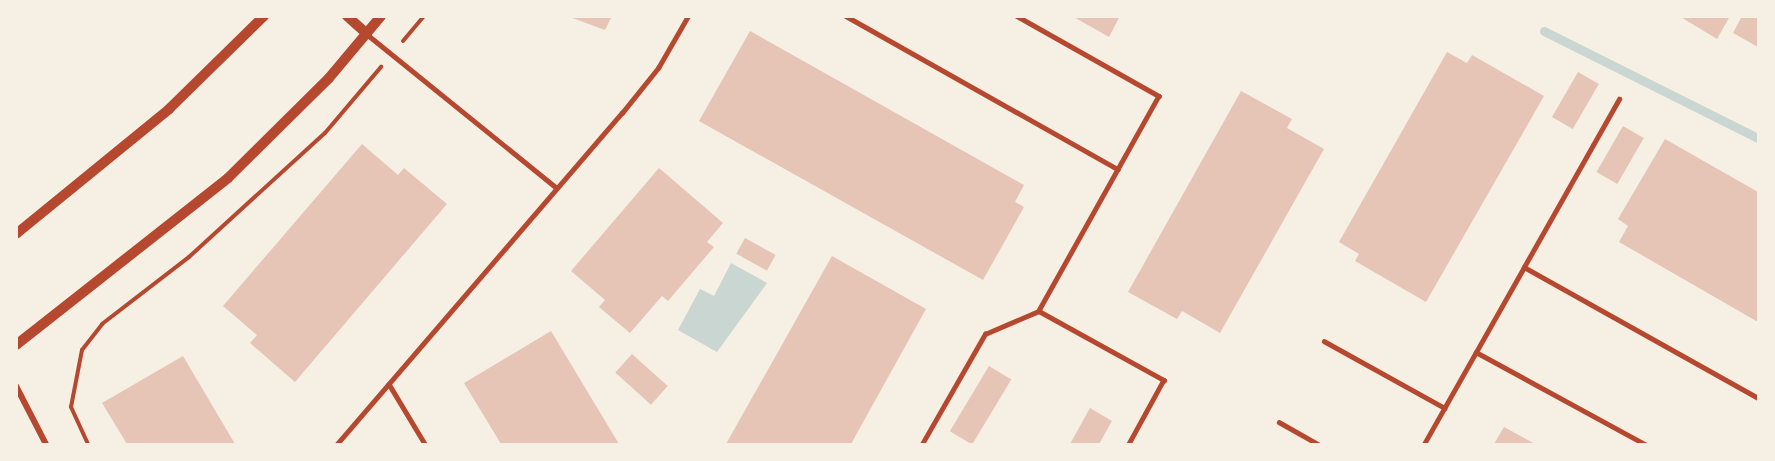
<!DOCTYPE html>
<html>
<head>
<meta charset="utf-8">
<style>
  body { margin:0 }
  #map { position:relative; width:1775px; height:461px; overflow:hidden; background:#f6efe4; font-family:"IBM Plex Serif",serif }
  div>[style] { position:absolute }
  .water>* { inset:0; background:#c9d6d2 }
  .stream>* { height:9px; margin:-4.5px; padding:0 4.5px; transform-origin:4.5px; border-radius:4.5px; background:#c9d6d2 }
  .building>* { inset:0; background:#e6c5b7; transform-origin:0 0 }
  .path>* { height:4px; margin:-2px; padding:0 2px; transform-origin:2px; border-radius:2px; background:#b5482f }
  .service>* { height:4.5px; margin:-2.25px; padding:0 2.25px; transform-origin:2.25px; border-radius:2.25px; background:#b5482f }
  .minor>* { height:6px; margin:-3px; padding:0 3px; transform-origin:3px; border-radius:3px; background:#b5482f }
  .tertiary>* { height:10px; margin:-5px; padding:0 5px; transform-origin:5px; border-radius:5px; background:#b5482f }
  span { translate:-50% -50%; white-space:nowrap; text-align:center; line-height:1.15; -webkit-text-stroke:5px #f6efe4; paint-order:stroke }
  .frame { position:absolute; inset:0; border:18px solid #f6efe4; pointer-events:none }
</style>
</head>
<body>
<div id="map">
  <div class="water">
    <div style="clip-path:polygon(731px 263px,767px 283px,717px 352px,678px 330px,700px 289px,714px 296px)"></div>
  </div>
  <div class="stream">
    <div style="left:1544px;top:31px;width:239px;rotate:26.6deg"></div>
  </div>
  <div class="building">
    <div style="clip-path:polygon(567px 16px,612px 16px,605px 30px)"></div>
    <div style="clip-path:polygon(1072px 16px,1120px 16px,1109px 37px)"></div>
    <div style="clip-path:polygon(1679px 16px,1730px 16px,1717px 39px)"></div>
    <div style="clip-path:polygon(1742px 16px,1758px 16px,1758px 47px,1733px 33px)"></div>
    <div style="clip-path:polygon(750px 31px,1024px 185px,1015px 202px,1024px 207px,983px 280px,699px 121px)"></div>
    <div style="clip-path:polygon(1447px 52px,1467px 63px,1472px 55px,1544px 96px,1426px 302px,1355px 261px,1359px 254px,1339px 242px)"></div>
    <div style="left:1578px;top:72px;width:24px;height:52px;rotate:30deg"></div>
    <div style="clip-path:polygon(1241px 91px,1292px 119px,1287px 128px,1324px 149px,1220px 333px,1182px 311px,1177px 319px,1128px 292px)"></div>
    <div style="left:1623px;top:126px;width:24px;height:53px;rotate:30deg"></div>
    <div style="clip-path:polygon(1665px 139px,1758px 192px,1758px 322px,1619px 242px,1628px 226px,1618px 219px)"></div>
    <div style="clip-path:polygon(362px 144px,398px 175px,404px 168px,447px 204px,295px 382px,250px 343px,257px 335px,223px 306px)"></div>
    <div style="clip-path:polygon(659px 168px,723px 223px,707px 242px,714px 247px,668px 301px,662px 296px,630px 333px,599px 307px,605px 300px,571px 271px)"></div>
    <div style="left:745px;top:238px;width:35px;height:18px;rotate:29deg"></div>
    <div style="clip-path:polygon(832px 256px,926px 309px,851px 444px,726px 444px)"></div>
    <div style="clip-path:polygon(551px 331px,619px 444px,501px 444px,464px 383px)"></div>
    <div style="left:632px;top:354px;width:48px;height:25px;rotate:42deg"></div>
    <div style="clip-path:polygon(183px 356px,235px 444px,127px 444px,102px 403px)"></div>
    <div style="left:989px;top:366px;width:26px;height:76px;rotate:31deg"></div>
    <div style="clip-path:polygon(1090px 408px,1112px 421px,1099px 444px,1070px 444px)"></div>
    <div style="clip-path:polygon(1504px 427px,1535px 444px,1494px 444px)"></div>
  </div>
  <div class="path">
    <div style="left:403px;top:41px;width:33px;rotate:-50deg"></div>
    <div style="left:88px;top:444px;width:41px;rotate:-114.7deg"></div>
    <div style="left:71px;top:407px;width:58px;rotate:-79.1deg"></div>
    <div style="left:82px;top:350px;width:33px;rotate:-52deg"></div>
    <div style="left:102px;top:324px;width:110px;rotate:-37.6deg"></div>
    <div style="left:189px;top:257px;width:184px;rotate:-42.4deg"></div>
    <div style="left:325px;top:133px;width:87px;rotate:-49.7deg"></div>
  </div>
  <div class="service">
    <div style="left:846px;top:16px;width:312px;rotate:29.4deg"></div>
    <div style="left:1017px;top:16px;width:163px;rotate:29.4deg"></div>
    <div style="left:1159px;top:96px;width:246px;rotate:119.2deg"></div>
    <div style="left:1039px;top:311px;width:143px;rotate:28.9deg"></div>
    <div style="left:1164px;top:380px;width:73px;rotate:118.7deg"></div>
    <div style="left:368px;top:35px;width:243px;rotate:39deg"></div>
    <div style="left:1524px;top:267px;width:193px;rotate:-60.5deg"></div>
    <div style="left:1324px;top:341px;width:138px;rotate:29deg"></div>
    <div style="left:1476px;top:352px;width:192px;rotate:28.6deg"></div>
    <div style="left:389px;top:384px;width:70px;rotate:59deg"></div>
    <div style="left:1279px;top:422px;width:45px;rotate:29.4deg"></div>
    <div style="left:337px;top:444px;width:437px;rotate:-49.3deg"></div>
    <div style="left:622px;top:113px;width:58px;rotate:-51.3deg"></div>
    <div style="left:658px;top:68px;width:60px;rotate:-60deg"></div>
    <div style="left:922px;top:444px;width:127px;rotate:-60.2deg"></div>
    <div style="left:985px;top:334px;width:59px;rotate:-23.1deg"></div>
    <div style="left:1424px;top:444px;width:203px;rotate:-60.5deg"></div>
    <div style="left:1524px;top:267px;width:268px;rotate:29.2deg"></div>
  </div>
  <div class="minor">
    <div style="left:16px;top:386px;width:65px;rotate:62.7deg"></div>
  </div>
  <div class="tertiary">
    <div style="left:347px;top:16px;width:27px;rotate:42deg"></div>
    <div style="left:16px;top:234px;width:198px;rotate:-39.2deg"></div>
    <div style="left:169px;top:109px;width:133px;rotate:-44.4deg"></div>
    <div style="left:16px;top:345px;width:270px;rotate:-38.2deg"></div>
    <div style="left:228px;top:178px;width:142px;rotate:-44.7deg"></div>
    <div style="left:329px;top:78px;width:81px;rotate:-50deg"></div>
  </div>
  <div class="frame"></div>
</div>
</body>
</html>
